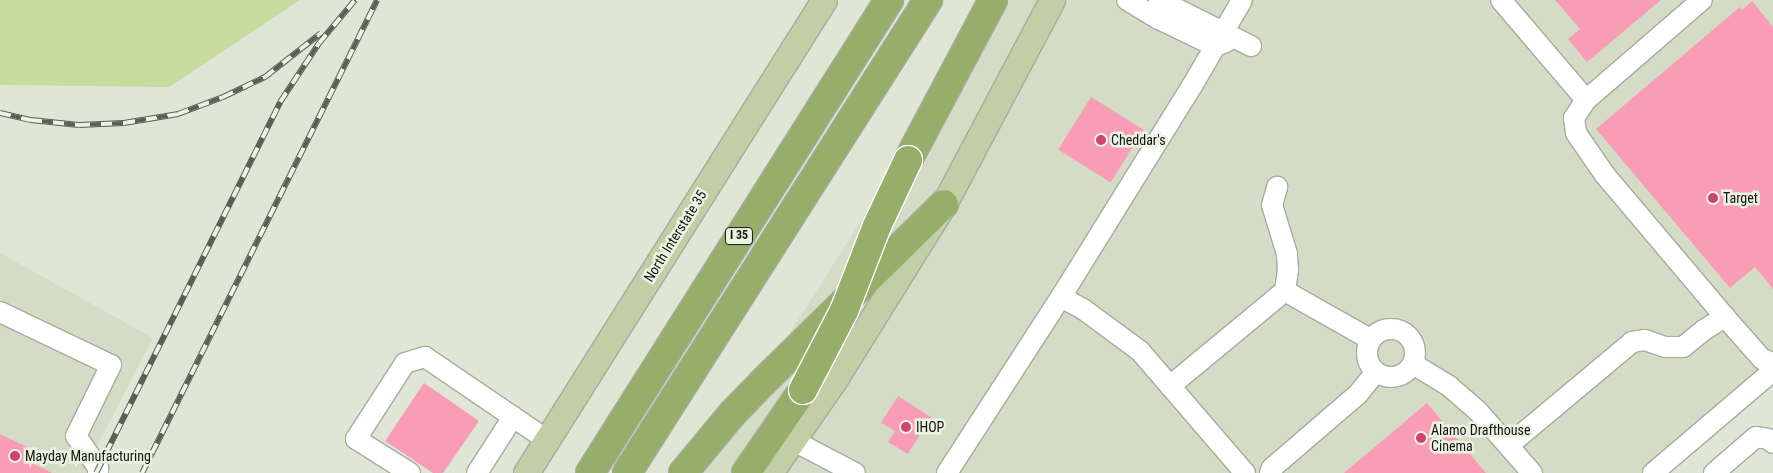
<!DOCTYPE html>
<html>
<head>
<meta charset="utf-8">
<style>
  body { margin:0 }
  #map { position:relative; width:1773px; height:473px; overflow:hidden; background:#e0e6d6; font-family:"Roboto Condensed",sans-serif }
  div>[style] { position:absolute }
  .built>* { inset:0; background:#d4dcc5 }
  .green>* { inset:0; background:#c6dc9c }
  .building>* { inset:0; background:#f99cb5; transform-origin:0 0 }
  .roads { filter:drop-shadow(1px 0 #a6ac9d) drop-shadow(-1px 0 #a6ac9d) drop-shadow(0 1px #a6ac9d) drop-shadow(0 -1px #a6ac9d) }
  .minor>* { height:20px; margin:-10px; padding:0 10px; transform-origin:10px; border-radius:10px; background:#fff }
  .minor>.ring { margin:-10px; padding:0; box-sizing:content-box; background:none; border:20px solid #fff; border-radius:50% }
  .major>* { height:25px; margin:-12.5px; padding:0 12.5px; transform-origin:12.5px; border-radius:12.5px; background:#c1cea6 }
  .highway>* { height:28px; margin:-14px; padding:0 14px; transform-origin:14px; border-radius:14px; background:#97ad6a }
  .rail>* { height:5.5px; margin-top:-2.75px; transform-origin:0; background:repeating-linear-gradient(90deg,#edf3e3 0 11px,#5c5f55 0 22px); box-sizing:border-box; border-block:1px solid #5c5f55 }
  .bridges { filter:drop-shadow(1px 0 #fff) drop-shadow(-1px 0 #fff) drop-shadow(0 1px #fff) drop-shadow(0 -1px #fff) }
  .highway-bridge>* { height:28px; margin:-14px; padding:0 14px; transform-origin:14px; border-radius:14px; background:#97ad6a }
  .dots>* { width:14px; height:14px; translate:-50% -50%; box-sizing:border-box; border:2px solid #edf3e3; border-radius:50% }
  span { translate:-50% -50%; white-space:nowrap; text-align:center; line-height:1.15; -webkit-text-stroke:5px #edf3e3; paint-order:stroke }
  .shield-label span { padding:1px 4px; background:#edf3e3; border:1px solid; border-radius:4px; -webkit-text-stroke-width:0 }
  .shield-label { font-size:12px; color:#12140e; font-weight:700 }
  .poi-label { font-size:14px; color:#12140e }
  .left { translate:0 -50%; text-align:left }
  .street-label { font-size:14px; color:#12140e }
</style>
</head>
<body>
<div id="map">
  <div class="built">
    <div style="clip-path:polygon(1001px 0,1773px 0,1773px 371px,1654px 473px,701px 473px)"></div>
    <div style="clip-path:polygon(0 253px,153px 338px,97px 446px,105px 473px,0 473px)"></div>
  </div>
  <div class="green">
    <div style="clip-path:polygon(0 0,300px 0,169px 87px,0 85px)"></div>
  </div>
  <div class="building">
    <div style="clip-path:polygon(1555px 0,1661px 0,1587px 62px,1568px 39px,1580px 29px)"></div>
    <div style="clip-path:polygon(1752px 1px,1773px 27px,1773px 289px,1755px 267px,1730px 288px,1596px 129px,1740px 7px,1742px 10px)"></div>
    <div style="left:1091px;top:97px;width:62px;height:62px;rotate:32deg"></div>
    <div style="clip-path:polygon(424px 383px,479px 421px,443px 473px,433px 473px,385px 441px)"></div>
    <div style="clip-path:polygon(898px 396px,931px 417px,908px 454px,888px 442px,895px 431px,881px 423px)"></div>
    <div style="clip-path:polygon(1427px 403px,1486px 473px,1344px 473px)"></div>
    <div style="clip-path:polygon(0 434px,33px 450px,28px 461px,52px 473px,0 473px)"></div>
  </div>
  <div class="roads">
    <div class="minor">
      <div style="left:1127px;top:0;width:37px;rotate:31deg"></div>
      <div style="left:1159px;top:19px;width:62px;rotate:25.7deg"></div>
      <div style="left:1215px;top:46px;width:12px;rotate:-20deg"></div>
      <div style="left:1159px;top:0;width:103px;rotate:26.6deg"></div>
      <div style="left:1501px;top:0;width:131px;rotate:49.6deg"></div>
      <div style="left:1586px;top:100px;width:153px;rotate:-40.8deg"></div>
      <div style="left:1586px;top:100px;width:22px;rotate:124deg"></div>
      <div style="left:1574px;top:118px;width:15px;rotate:82deg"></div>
      <div style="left:1576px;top:133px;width:51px;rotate:55.4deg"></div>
      <div style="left:1605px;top:175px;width:186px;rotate:49.8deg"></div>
      <div style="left:1285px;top:291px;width:98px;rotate:29.5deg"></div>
      <div style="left:1061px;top:297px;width:25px;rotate:29deg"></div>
      <div style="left:1083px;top:309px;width:71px;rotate:36.4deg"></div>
      <div style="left:1140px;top:351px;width:161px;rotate:49.3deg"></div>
      <div style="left:0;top:312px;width:123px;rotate:25.5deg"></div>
      <div style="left:111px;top:365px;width:79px;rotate:116.2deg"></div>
      <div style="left:76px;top:436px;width:39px;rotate:55deg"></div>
      <div style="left:98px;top:468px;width:5px;rotate:90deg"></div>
      <div class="ring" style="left:1367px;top:329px;width:28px;height:28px"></div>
      <div style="left:1413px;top:364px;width:42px;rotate:31.4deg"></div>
      <div style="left:1449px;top:386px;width:37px;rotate:41deg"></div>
      <div style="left:1477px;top:410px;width:84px;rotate:48.9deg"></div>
      <div style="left:1170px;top:386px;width:149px;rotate:-39.6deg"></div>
      <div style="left:1285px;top:291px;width:21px;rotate:-82deg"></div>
      <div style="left:1288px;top:270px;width:16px;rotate:-94deg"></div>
      <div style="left:1287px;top:254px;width:51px;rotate:-107deg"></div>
      <div style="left:1272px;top:205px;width:19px;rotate:-74deg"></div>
      <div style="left:792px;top:440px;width:71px;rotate:27.6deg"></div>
      <div style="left:1509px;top:445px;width:160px;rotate:-39.9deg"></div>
      <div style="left:1632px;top:342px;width:13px;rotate:-9deg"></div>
      <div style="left:1645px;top:340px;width:21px;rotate:19deg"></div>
      <div style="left:1665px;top:347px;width:18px"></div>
      <div style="left:1683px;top:347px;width:27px;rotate:-39deg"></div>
      <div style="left:1704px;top:330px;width:25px;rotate:-32deg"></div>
      <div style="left:1725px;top:317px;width:56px;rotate:48.6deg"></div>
      <div style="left:1762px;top:359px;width:12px;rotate:20deg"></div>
      <div style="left:410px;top:473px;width:64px;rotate:-147.8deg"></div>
      <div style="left:356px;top:439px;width:90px;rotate:-57.2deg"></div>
      <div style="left:405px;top:363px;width:21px;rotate:-17deg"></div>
      <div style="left:425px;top:357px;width:148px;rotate:34.2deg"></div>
      <div style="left:477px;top:473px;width:67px;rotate:-57.3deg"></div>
      <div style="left:947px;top:473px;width:210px;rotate:-57.1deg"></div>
      <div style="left:1061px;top:297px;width:248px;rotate:-58.2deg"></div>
      <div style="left:1192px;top:86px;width:99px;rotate:-59.8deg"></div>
      <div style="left:1270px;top:473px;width:5px;rotate:-68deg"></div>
      <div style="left:1272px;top:468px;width:113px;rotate:-40.7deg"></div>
      <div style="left:1358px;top:394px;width:28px;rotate:-51deg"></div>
      <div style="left:1653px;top:473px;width:157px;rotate:-40.4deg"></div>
      <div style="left:1714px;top:473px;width:55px;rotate:-40.6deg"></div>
      <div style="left:1756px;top:437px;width:12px;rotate:9deg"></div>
      <div style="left:1768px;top:439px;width:6px;rotate:39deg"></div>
    </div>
    <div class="major">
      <div style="left:526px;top:473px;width:559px;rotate:-57.79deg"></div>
      <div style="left:770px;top:473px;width:111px;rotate:-55.3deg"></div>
      <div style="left:833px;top:382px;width:210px;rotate:-58.1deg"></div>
      <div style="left:944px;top:204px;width:231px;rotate:-62.1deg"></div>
    </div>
    <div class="highway">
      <div style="left:908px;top:160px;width:181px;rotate:-62deg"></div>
      <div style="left:590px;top:473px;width:560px;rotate:-57.7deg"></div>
      <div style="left:627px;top:473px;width:561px;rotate:-57.53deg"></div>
      <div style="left:683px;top:473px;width:77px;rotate:-50.3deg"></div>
      <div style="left:732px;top:414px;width:43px;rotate:-45.9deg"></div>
      <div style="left:762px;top:383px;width:255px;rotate:-44.5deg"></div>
      <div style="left:746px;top:473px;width:101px;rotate:-55.5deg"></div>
    </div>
  </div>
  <div class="rail">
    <div style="left:0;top:113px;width:32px;rotate:13deg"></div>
    <div style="left:31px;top:120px;width:48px;rotate:5.9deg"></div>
    <div style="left:79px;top:125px;width:45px;rotate:-2.5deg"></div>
    <div style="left:124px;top:123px;width:55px;rotate:-9.5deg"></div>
    <div style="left:178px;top:114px;width:48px;rotate:-20.7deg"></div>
    <div style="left:223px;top:97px;width:47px;rotate:-25.5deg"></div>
    <div style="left:265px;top:77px;width:71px;rotate:-38.2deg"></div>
    <div style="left:96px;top:473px;width:414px;rotate:-63.6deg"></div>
    <div style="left:280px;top:102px;width:71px;rotate:-56.5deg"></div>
    <div style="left:319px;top:43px;width:56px;rotate:-50.1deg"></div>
    <div style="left:142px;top:473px;width:528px;rotate:-63.58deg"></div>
  </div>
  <div class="bridges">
    <div class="highway-bridge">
      <div style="left:803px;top:390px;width:89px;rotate:-62.6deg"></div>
      <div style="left:844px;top:311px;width:91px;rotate:-68.8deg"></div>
      <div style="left:877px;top:226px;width:73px;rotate:-64.8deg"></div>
    </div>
  </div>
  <div class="dots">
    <div style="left:1101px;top:140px;background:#ce4274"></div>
    <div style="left:1713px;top:198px;background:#ce4274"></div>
    <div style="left:906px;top:427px;background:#ce4274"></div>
    <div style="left:1421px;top:438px;background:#ce4274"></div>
    <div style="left:15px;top:456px;background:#ce4274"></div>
  </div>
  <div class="shield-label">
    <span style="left:739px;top:236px">I 35</span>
  </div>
  <div class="poi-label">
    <span class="left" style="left:1111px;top:140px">Cheddar's</span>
    <span class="left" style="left:1723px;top:198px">Target</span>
    <span class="left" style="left:916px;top:427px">IHOP</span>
    <span class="left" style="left:1431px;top:438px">Alamo Drafthouse<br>Cinema</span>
    <span class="left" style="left:25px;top:456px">Mayday Manufacturing</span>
  </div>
  <div class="street-label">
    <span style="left:675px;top:236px;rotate:-58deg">North Interstate 35</span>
  </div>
</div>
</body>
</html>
